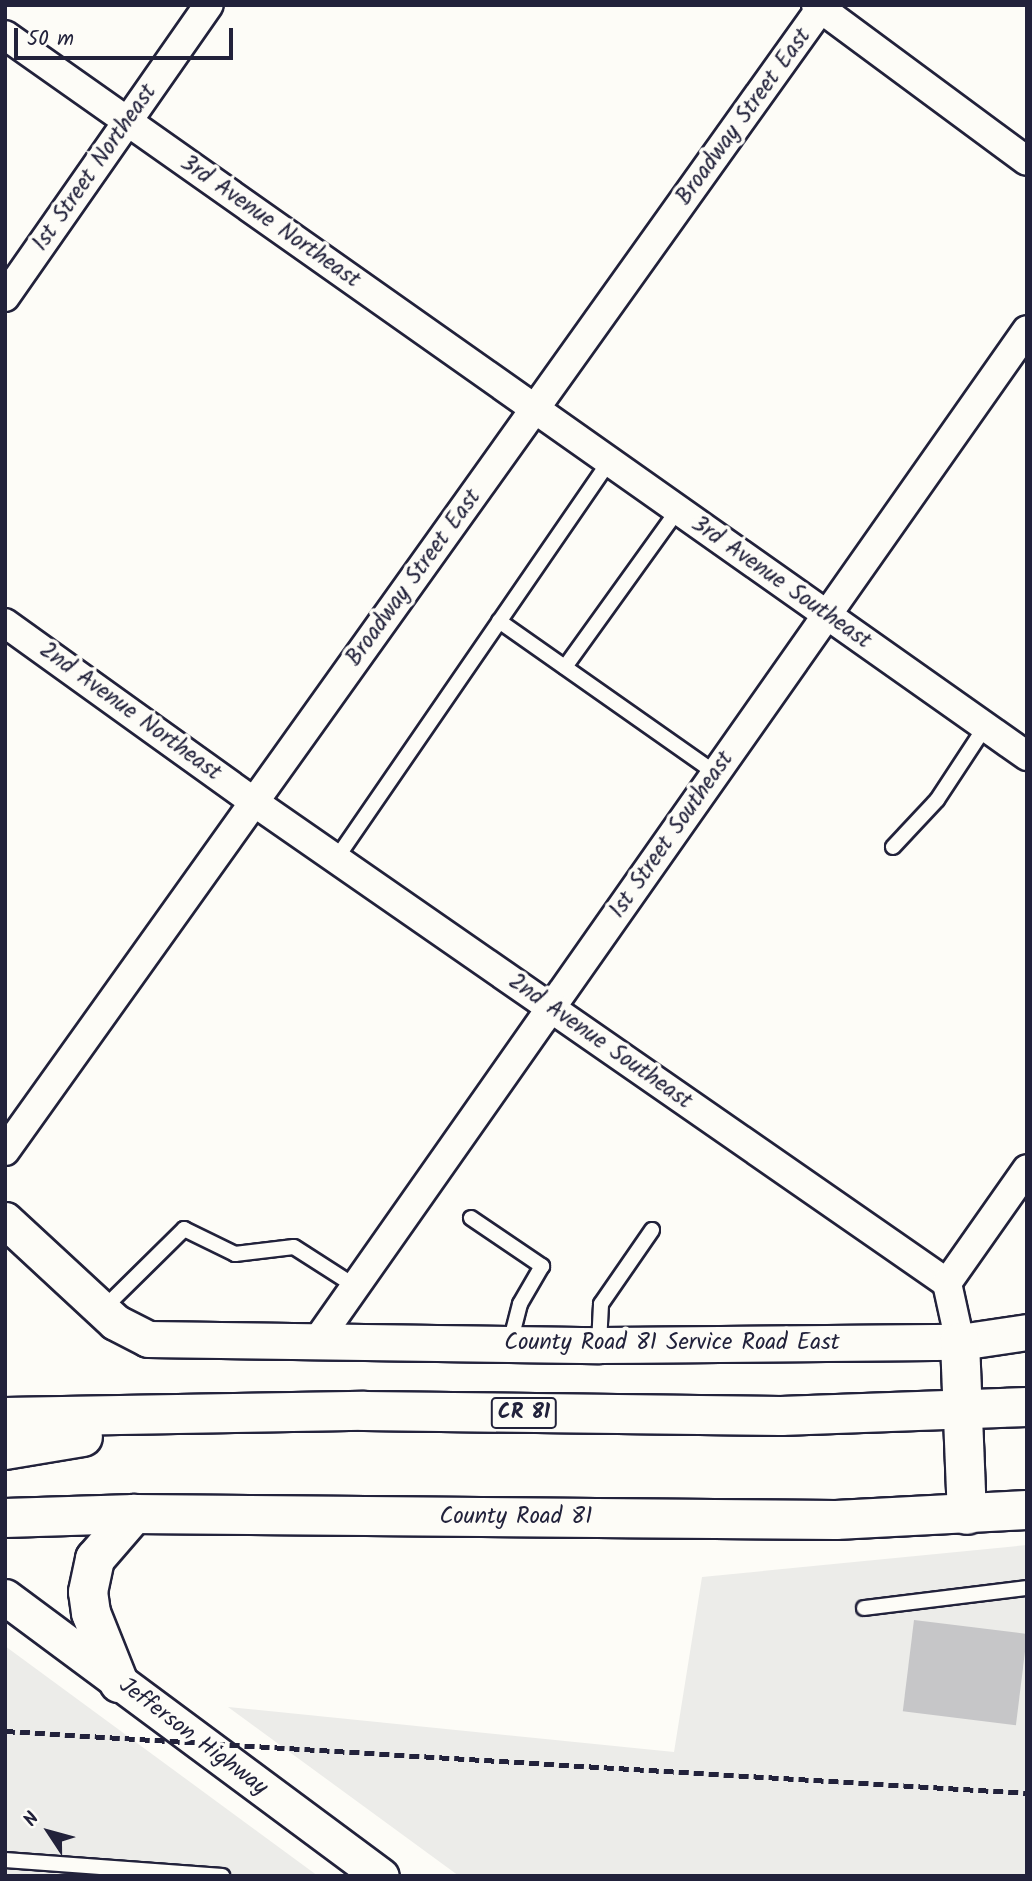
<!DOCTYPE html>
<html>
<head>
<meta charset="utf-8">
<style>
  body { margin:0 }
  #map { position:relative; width:1032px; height:1881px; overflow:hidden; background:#fdfcf7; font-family:Kalam,sans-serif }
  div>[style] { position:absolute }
  .built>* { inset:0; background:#ecece9 }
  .building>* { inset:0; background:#c6c6c8; transform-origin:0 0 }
  .roads { filter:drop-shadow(2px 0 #22223b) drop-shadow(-2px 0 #22223b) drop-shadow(0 2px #22223b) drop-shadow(0 -2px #22223b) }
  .service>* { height:14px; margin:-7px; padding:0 7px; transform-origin:7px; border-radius:7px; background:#fdfcf7 }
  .minor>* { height:28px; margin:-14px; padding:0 14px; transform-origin:14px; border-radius:14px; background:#fdfcf7 }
  .tertiary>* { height:35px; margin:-17.5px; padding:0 17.5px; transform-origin:17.5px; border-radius:17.5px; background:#fdfcf7 }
  .trunk>* { height:38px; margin:-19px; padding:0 19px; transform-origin:19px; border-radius:19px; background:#fdfcf7 }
  .rail>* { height:5px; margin-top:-2.5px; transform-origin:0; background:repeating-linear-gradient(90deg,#22223b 0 10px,transparent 0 15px) }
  span { translate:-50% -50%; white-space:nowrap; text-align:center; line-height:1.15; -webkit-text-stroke:7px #fdfcf7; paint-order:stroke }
  .shield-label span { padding:2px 5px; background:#fdfcf7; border:2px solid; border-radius:5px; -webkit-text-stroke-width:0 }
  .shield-label { font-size:21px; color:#22223b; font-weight:700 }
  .street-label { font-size:23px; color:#22223b }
  .frame { position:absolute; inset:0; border:7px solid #22223b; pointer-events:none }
  .north { position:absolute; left:14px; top:1797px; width:70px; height:70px; -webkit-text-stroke:5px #fdfcf7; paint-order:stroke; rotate:306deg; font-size:19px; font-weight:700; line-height:28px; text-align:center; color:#22223b }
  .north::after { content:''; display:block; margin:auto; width:24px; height:32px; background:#22223b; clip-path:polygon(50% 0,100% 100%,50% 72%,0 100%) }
  .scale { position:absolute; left:14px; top:28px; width:219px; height:32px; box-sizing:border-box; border:4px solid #22223b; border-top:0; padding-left:9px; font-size:21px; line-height:24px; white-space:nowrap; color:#22223b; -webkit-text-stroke:5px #fdfcf7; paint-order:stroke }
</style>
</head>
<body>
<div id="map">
  <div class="built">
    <div style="clip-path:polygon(1027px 1545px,1027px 1876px,459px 1876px,228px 1707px,674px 1752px,702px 1577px)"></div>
    <div style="clip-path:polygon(5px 1646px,318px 1876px,5px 1876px)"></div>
  </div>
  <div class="building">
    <div style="left:914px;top:1620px;width:114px;height:92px;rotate:7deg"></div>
  </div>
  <div class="roads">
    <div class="service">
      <div style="left:499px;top:621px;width:264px;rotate:35.1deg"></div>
      <div style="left:565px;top:667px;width:193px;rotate:-54.3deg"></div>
      <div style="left:893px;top:847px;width:64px;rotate:-46.9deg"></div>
      <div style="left:937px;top:800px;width:87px;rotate:-56.7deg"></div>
      <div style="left:336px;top:859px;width:482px;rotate:-55.5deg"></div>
      <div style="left:471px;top:1218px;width:86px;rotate:34.1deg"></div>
      <div style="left:542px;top:1266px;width:44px;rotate:120.1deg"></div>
      <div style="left:520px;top:1304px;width:40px;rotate:104.4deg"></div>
      <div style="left:103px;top:1309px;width:114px;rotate:-44.6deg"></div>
      <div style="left:184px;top:1229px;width:57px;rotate:26.1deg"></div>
      <div style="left:235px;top:1254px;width:59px;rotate:-6.8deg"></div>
      <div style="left:294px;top:1247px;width:72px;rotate:32.6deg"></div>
      <div style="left:599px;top:1344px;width:40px;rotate:-87.1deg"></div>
      <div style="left:601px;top:1304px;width:90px;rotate:-55.4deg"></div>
      <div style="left:864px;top:1608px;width:164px;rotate:-7deg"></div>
      <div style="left:5px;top:1860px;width:218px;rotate:4.2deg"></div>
    </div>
    <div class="minor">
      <div style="left:816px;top:5px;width:262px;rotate:36.5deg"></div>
      <div style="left:5px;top:35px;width:1251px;rotate:35.2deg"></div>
      <div style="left:5px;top:297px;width:356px;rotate:-55.1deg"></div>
      <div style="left:5px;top:623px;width:307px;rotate:35.7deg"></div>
      <div style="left:254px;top:802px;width:844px;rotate:34.76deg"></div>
      <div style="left:5px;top:1151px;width:1408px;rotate:-54.48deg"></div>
      <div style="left:947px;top:1283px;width:139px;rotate:-54.9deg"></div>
      <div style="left:947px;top:1283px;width:60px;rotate:77.6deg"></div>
      <div style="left:317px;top:1341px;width:1235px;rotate:-54.92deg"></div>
    </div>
    <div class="tertiary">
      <div style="left:5px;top:1220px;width:150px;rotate:42.8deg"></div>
      <div style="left:115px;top:1322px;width:37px;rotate:27deg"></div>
      <div style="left:148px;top:1339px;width:451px;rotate:0.8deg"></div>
      <div style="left:599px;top:1345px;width:361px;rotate:-0.5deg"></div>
      <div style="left:960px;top:1342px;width:68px;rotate:-8.5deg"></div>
      <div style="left:5px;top:1597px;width:468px;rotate:36.6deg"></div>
    </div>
    <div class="trunk">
      <div style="left:960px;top:1342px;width:173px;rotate:87.7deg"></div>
      <div style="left:5px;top:1417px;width:359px;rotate:-1deg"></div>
      <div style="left:364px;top:1411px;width:417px;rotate:0.7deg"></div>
      <div style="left:781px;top:1416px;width:246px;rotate:-2.1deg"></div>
      <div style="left:5px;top:1450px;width:79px;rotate:-9.5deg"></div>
      <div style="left:5px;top:1518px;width:129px;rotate:-1.8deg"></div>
      <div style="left:134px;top:1514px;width:702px;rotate:0.49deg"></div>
      <div style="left:836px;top:1520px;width:191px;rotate:-3deg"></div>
      <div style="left:119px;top:1683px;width:75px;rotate:-111.8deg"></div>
      <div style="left:91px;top:1613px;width:21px;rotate:-98deg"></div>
      <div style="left:88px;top:1592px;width:34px;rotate:-78deg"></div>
      <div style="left:95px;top:1559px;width:60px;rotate:-49.1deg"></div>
    </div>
  </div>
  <div class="rail">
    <div style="left:5px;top:1731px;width:1024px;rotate:3.47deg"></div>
  </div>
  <div class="shield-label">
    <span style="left:524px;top:1413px">CR 81</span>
  </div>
  <div class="street-label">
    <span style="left:744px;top:117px;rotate:-54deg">Broadway Street East</span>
    <span style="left:95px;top:168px;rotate:-55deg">1st Street Northeast</span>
    <span style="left:270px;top:222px;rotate:35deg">3rd Avenue Northeast</span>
    <span style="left:414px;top:578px;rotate:-54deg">Broadway Street East</span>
    <span style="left:781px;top:583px;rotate:35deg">3rd Avenue Southeast</span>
    <span style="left:130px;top:712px;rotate:36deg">2nd Avenue Northeast</span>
    <span style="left:672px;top:835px;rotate:-55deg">1st Street Southeast</span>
    <span style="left:600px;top:1042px;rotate:35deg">2nd Avenue Southeast</span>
    <span style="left:672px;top:1343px">County Road 81 Service Road East</span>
    <span style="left:516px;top:1517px">County Road 81</span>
    <span style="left:193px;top:1737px;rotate:37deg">Jefferson Highway</span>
  </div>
  <div class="frame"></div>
  <div class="north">N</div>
  <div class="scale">50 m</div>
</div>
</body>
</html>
